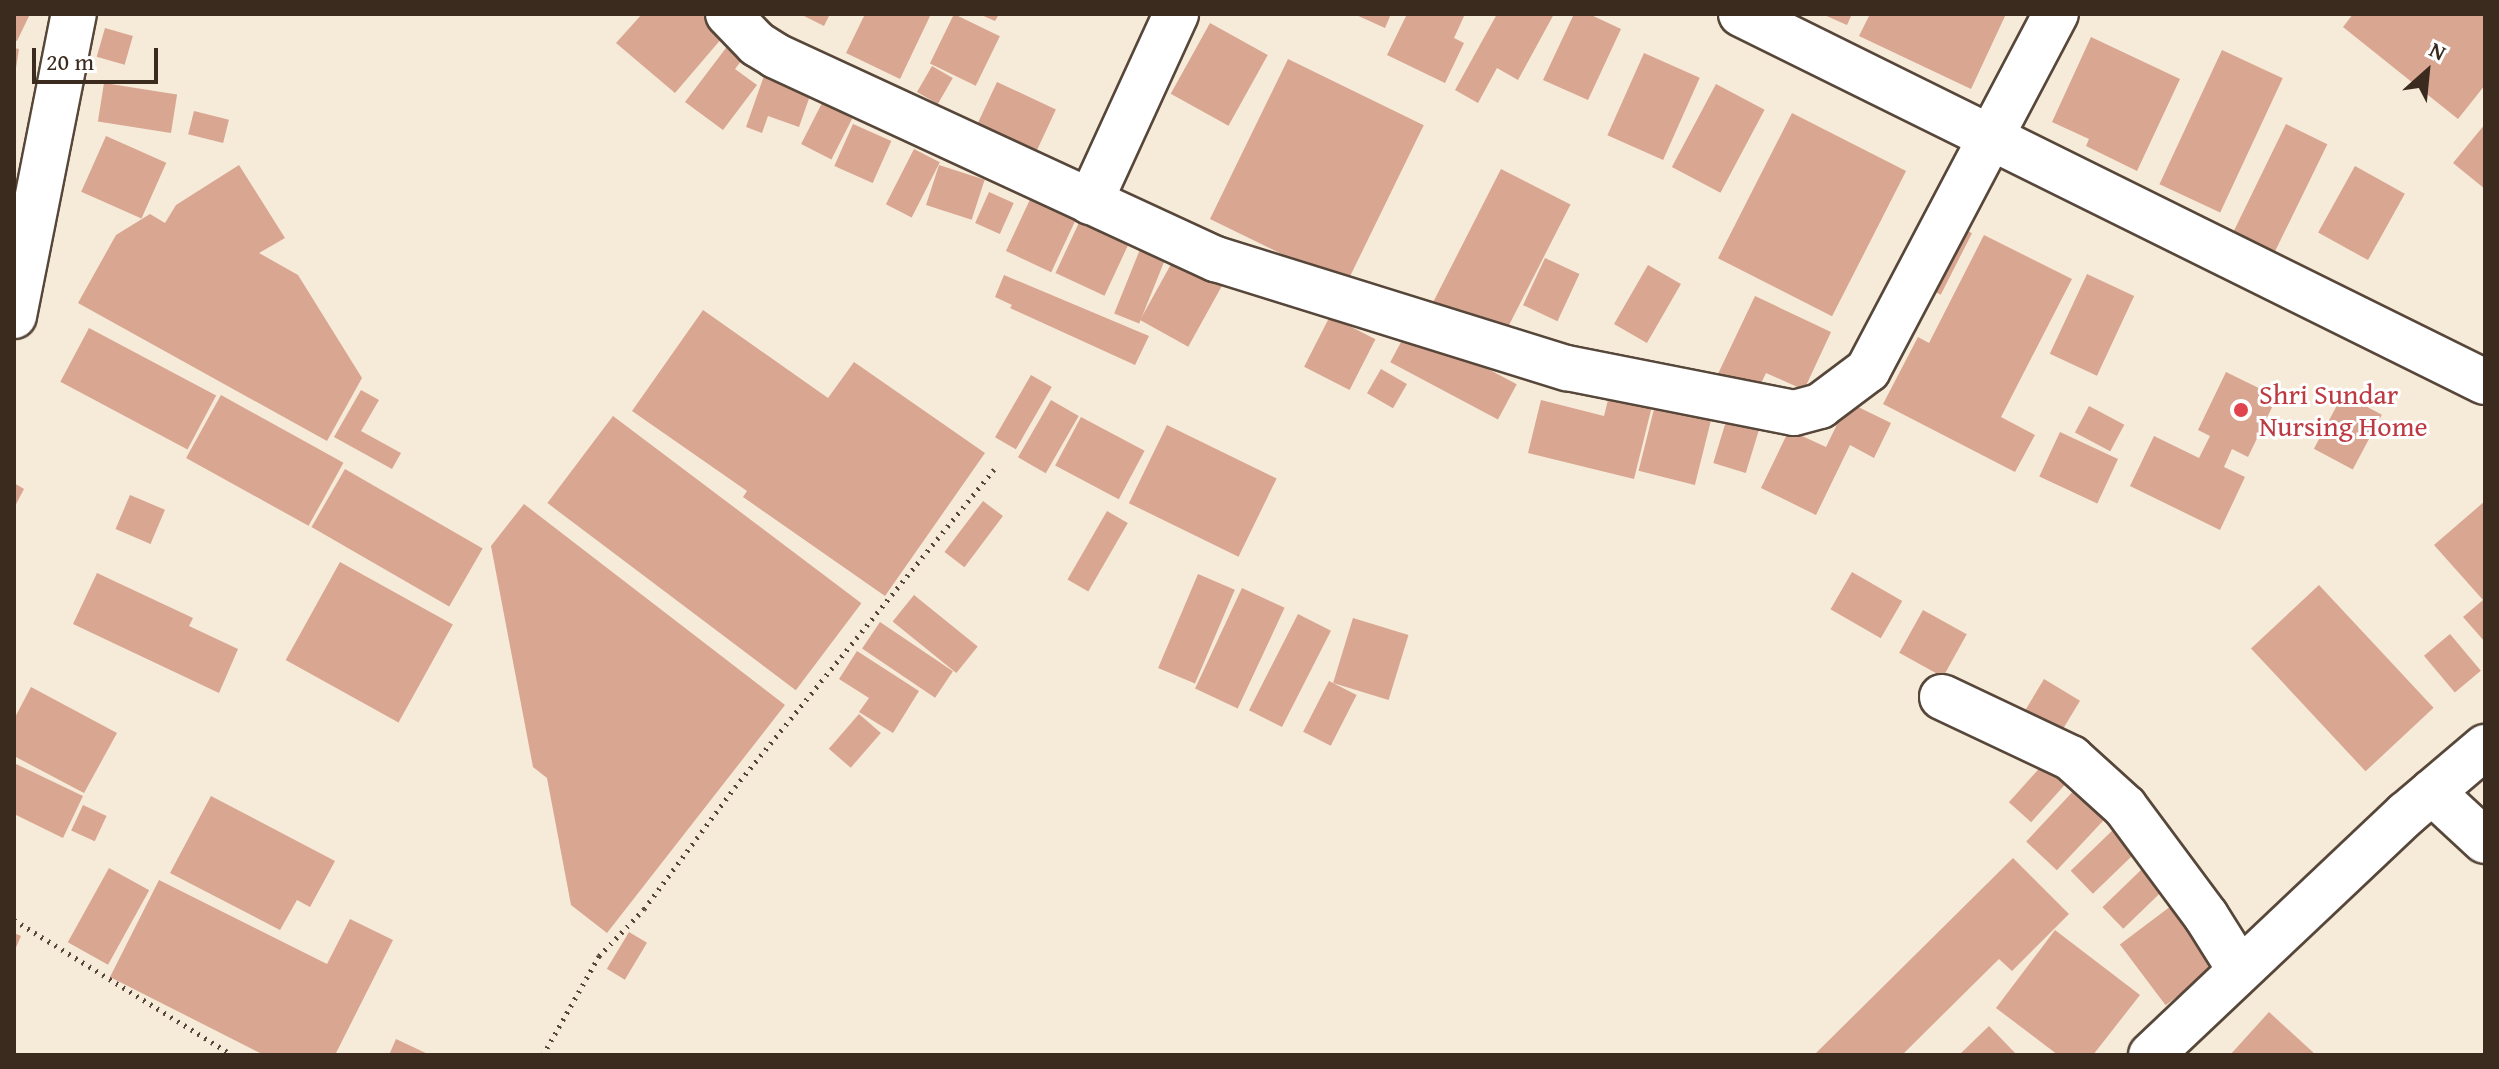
<!DOCTYPE html>
<html>
<head>
<meta charset="utf-8">
<style>
  body { margin:0 }
  #map { position:relative; width:2499px; height:1069px; overflow:hidden; background:#f6ebd8; font-family:"Gentium Book Plus",serif }
  div>[style] { position:absolute }
  .building>* { inset:0; background:#d9a692; transform-origin:0 0 }
  .path>* { height:5px; margin-top:-2.5px; transform-origin:0; background:repeating-linear-gradient(90deg,#57473a 0 2px,transparent 0 8px) }
  .roads { filter:drop-shadow(2px 0 #57473a) drop-shadow(-2px 0 #57473a) drop-shadow(0 2px #57473a) drop-shadow(0 -2px #57473a) }
  .minor>* { height:44px; margin:-22px; padding:0 22px; transform-origin:22px; border-radius:22px; background:#fff }
  .major>* { height:44px; margin:-22px; padding:0 22px; transform-origin:22px; border-radius:22px; background:#fff }
  .dots>* { width:22px; height:22px; translate:-50% -50%; box-sizing:border-box; border:4px solid #fff; border-radius:50% }
  span { translate:-50% -50%; white-space:nowrap; text-align:center; line-height:1.15; -webkit-text-stroke:6px #fff; paint-order:stroke }
  .health-label { font-size:28px; color:#be3a42 }
  .left { translate:0 -50%; text-align:left }
  .frame { position:absolute; inset:0; border:16px solid #3b2a1e; pointer-events:none }
  .north { position:absolute; left:2387px; top:32px; width:80px; height:80px; -webkit-text-stroke:6px #fff; paint-order:stroke; rotate:27deg; font-size:22px; font-weight:700; line-height:32px; text-align:center; color:#3b2a1e }
  .north::after { content:''; display:block; margin:auto; width:28px; height:36px; background:#3b2a1e; clip-path:polygon(50% 0,100% 100%,50% 72%,0 100%) }
  .scale { position:absolute; left:32px; top:48px; width:126px; height:36px; box-sizing:border-box; border:4px solid #3b2a1e; border-top:0; padding-left:10px; font-size:24px; line-height:28px; white-space:nowrap; color:#3b2a1e; -webkit-text-stroke:6px #fff; paint-order:stroke }
</style>
</head>
<body>
<div id="map">
  <div class="building">
    <div style="clip-path:polygon(14px 14px,30px 14px,17px 41px,14px 40px)"></div>
    <div style="clip-path:polygon(642px 14px,708px 14px,728px 31px,675px 93px,616px 43px)"></div>
    <div style="clip-path:polygon(800px 14px,830px 14px,824px 26px)"></div>
    <div style="clip-path:polygon(865px 14px,931px 14px,900px 79px,846px 53px)"></div>
    <div style="left:954px;top:14px;width:51px;height:55px;rotate:26deg"></div>
    <div style="clip-path:polygon(979px 14px,999px 14px,995px 21px)"></div>
    <div style="clip-path:polygon(1354px 14px,1391px 14px,1385px 28px)"></div>
    <div style="clip-path:polygon(1407px 14px,1465px 14px,1454px 38px,1464px 43px,1445px 83px,1387px 55px)"></div>
    <div style="clip-path:polygon(1497px 14px,1554px 14px,1518px 80px,1497px 68px,1478px 103px,1455px 90px)"></div>
    <div style="clip-path:polygon(1574px 14px,1589px 14px,1621px 29px,1588px 100px,1543px 80px)"></div>
    <div style="clip-path:polygon(1822px 14px,1852px 14px,1847px 25px)"></div>
    <div style="clip-path:polygon(1870px 14px,2006px 14px,1971px 89px,1859px 36px)"></div>
    <div style="clip-path:polygon(2353px 14px,2485px 14px,2485px 85px,2458px 119px,2343px 27px)"></div>
    <div style="left:1210px;top:23px;width:66px;height:81px;rotate:29deg"></div>
    <div style="left:105px;top:28px;width:29px;height:30px;rotate:16deg"></div>
    <div style="clip-path:polygon(2091px 37px,2180px 79px,2137px 171px,2086px 146px,2089px 139px,2052px 122px)"></div>
    <div style="clip-path:polygon(732px 40px,748px 52px,735px 69px,757px 85px,723px 130px,685px 102px)"></div>
    <div style="clip-path:polygon(14px 48px,19px 49px,16px 68px,14px 68px)"></div>
    <div style="left:2222px;top:50px;width:67px;height:148px;rotate:25deg"></div>
    <div style="left:1644px;top:53px;width:61px;height:90px;rotate:24deg"></div>
    <div style="left:1288px;top:59px;width:151px;height:178px;rotate:26deg"></div>
    <div style="left:932px;top:66px;width:24px;height:30px;rotate:30deg"></div>
    <div style="clip-path:polygon(765px 73px,812px 90px,799px 127px,768px 116px,762px 133px,746px 127px)"></div>
    <div style="left:997px;top:82px;width:65px;height:48px;rotate:25deg"></div>
    <div style="left:104px;top:83px;width:74px;height:39px;rotate:9deg"></div>
    <div style="left:1716px;top:84px;width:55px;height:94px;rotate:28deg"></div>
    <div style="left:822px;top:103px;width:34px;height:46px;rotate:27deg"></div>
    <div style="left:194px;top:111px;width:36px;height:24px;rotate:14deg"></div>
    <div style="left:1792px;top:113px;width:128px;height:163px;rotate:27deg"></div>
    <div style="left:853px;top:124px;width:42px;height:46px;rotate:24deg"></div>
    <div style="left:2286px;top:124px;width:46px;height:119px;rotate:26deg"></div>
    <div style="clip-path:polygon(2485px 124px,2485px 189px,2453px 163px)"></div>
    <div style="left:106px;top:136px;width:66px;height:61px;rotate:24deg"></div>
    <div style="left:914px;top:149px;width:29px;height:62px;rotate:27deg"></div>
    <div style="clip-path:polygon(239px 165px,285px 238px,259px 253px,298px 275px,362px 378px,327px 441px,78px 303px,116px 235px,150px 214px,165px 223px,176px 205px)"></div>
    <div style="left:939px;top:165px;width:48px;height:42px;rotate:18deg"></div>
    <div style="left:2355px;top:166px;width:57px;height:76px;rotate:29deg"></div>
    <div style="left:1501px;top:169px;width:78px;height:151px;rotate:27deg"></div>
    <div style="left:989px;top:192px;width:27px;height:34px;rotate:24deg"></div>
    <div style="left:1033px;top:193px;width:50px;height:64px;rotate:25deg"></div>
    <div style="left:1083px;top:214px;width:54px;height:65px;rotate:25deg"></div>
    <div style="left:1956px;top:225px;width:18px;height:69px;rotate:27deg"></div>
    <div style="clip-path:polygon(1984px 235px,2072px 279px,2001px 417px,2035px 435px,2015px 472px,1883px 404px,1918px 337px,1929px 343px)"></div>
    <div style="left:1143px;top:242px;width:27px;height:77px;rotate:22deg"></div>
    <div style="left:1175px;top:257px;width:55px;height:72px;rotate:29deg"></div>
    <div style="left:1545px;top:258px;width:38px;height:52px;rotate:25deg"></div>
    <div style="left:1648px;top:265px;width:38px;height:68px;rotate:30deg"></div>
    <div style="left:2087px;top:274px;width:52px;height:88px;rotate:25deg"></div>
    <div style="clip-path:polygon(1004px 275px,1149px 336px,1135px 365px,1010px 308px,1012px 305px,995px 297px)"></div>
    <div style="clip-path:polygon(1755px 296px,1831px 332px,1804px 390px,1766px 373px,1756px 394px,1717px 376px)"></div>
    <div style="clip-path:polygon(703px 310px,828px 398px,854px 362px,985px 453px,885px 596px,743px 497px,747px 491px,632px 411px)"></div>
    <div style="left:1330px;top:316px;width:51px;height:57px;rotate:27deg"></div>
    <div style="left:1409px;top:327px;width:122px;height:40px;rotate:28deg"></div>
    <div style="left:89px;top:328px;width:144px;height:61px;rotate:28deg"></div>
    <div style="left:1381px;top:369px;width:30px;height:28px;rotate:30deg"></div>
    <div style="clip-path:polygon(2226px 372px,2277px 397px,2248px 457px,2232px 449px,2224px 467px,2245px 477px,2220px 530px,2130px 486px,2154px 436px,2199px 458px,2210px 436px,2198px 430px)"></div>
    <div style="left:1031px;top:375px;width:24px;height:72px;rotate:30deg"></div>
    <div style="clip-path:polygon(361px 390px,379px 400px,361px 431px,401px 453px,392px 469px,334px 437px)"></div>
    <div style="clip-path:polygon(1610px 392px,1653px 402px,1634px 479px,1528px 453px,1541px 400px,1604px 416px)"></div>
    <div style="left:2343px;top:394px;width:44px;height:62px;rotate:28deg"></div>
    <div style="left:221px;top:395px;width:140px;height:72px;rotate:29deg"></div>
    <div style="left:1051px;top:400px;width:32px;height:66px;rotate:30deg"></div>
    <div style="left:1656px;top:401px;width:58px;height:72px;rotate:14deg"></div>
    <div style="clip-path:polygon(1848px 402px,1891px 423px,1874px 458px,1850px 445px,1816px 515px,1761px 488px,1789px 430px,1826px 447px)"></div>
    <div style="left:2089px;top:406px;width:40px;height:30px;rotate:28deg"></div>
    <div style="left:613px;top:416px;width:311px;height:109px;rotate:37deg"></div>
    <div style="left:1081px;top:417px;width:72px;height:55px;rotate:28deg"></div>
    <div style="left:1727px;top:418px;width:34px;height:47px;rotate:17deg"></div>
    <div style="left:1167px;top:425px;width:122px;height:87px;rotate:26deg"></div>
    <div style="left:2060px;top:432px;width:64px;height:49px;rotate:25deg"></div>
    <div style="left:345px;top:469px;width:159px;height:67px;rotate:30deg"></div>
    <div style="clip-path:polygon(14px 483px,24px 489px,14px 508px)"></div>
    <div style="left:130px;top:495px;width:38px;height:37px;rotate:23deg"></div>
    <div style="left:983px;top:501px;width:25px;height:64px;rotate:37deg"></div>
    <div style="clip-path:polygon(2485px 501px,2485px 642px,2463px 617px,2483px 600px,2434px 545px)"></div>
    <div style="clip-path:polygon(524px 504px,785px 705px,607px 933px,571px 905px,547px 778px,533px 767px,491px 546px)"></div>
    <div style="left:1107px;top:511px;width:24px;height:79px;rotate:30deg"></div>
    <div style="left:340px;top:562px;width:129px;height:112px;rotate:29deg"></div>
    <div style="left:1852px;top:572px;width:58px;height:43px;rotate:30deg"></div>
    <div style="clip-path:polygon(97px 573px,193px 618px,189px 626px,238px 649px,219px 693px,73px 624px)"></div>
    <div style="left:1198px;top:574px;width:40px;height:102px;rotate:23deg"></div>
    <div style="left:2319px;top:585px;width:168px;height:93px;rotate:47deg"></div>
    <div style="left:1242px;top:588px;width:47px;height:111px;rotate:25deg"></div>
    <div style="left:914px;top:595px;width:82px;height:34px;rotate:39deg"></div>
    <div style="left:1923px;top:610px;width:50px;height:49px;rotate:29deg"></div>
    <div style="left:1298px;top:614px;width:37px;height:108px;rotate:27deg"></div>
    <div style="left:1353px;top:618px;width:58px;height:68px;rotate:17deg"></div>
    <div style="left:880px;top:622px;width:88px;height:32px;rotate:34deg"></div>
    <div style="left:2450px;top:634px;width:48px;height:34px;rotate:50deg"></div>
    <div style="clip-path:polygon(857px 651px,919px 691px,893px 733px,859px 712px,869px 698px,839px 679px)"></div>
    <div style="left:2044px;top:679px;width:42px;height:44px;rotate:31deg"></div>
    <div style="left:1329px;top:681px;width:31px;height:57px;rotate:27deg"></div>
    <div style="clip-path:polygon(31px 687px,117px 733px,84px 793px,14px 756px,14px 719px)"></div>
    <div style="left:859px;top:714px;width:29px;height:46px;rotate:41deg"></div>
    <div style="left:2045px;top:762px;width:30px;height:54px;rotate:42deg"></div>
    <div style="clip-path:polygon(14px 763px,83px 796px,63px 838px,14px 814px)"></div>
    <div style="left:2078px;top:786px;width:42px;height:76px;rotate:43deg"></div>
    <div style="clip-path:polygon(211px 796px,335px 861px,310px 907px,297px 900px,280px 930px,170px 873px)"></div>
    <div style="left:83px;top:805px;width:26px;height:28px;rotate:25deg"></div>
    <div style="left:2116px;top:827px;width:32px;height:63px;rotate:46deg"></div>
    <div style="clip-path:polygon(2013px 858px,2069px 914px,2012px 971px,1999px 959px,1902px 1055px,1814px 1055px)"></div>
    <div style="left:109px;top:868px;width:46px;height:85px;rotate:29deg"></div>
    <div style="left:2142px;top:869px;width:30px;height:55px;rotate:46deg"></div>
    <div style="clip-path:polygon(159px 880px,327px 964px,350px 919px,393px 940px,335px 1055px,264px 1055px,110px 977px)"></div>
    <div style="left:2171px;top:906px;width:76px;height:64px;rotate:53deg"></div>
    <div style="clip-path:polygon(2055px 930px,2140px 995px,2093px 1055px,2058px 1055px,1996px 1008px)"></div>
    <div style="left:629px;top:932px;width:21px;height:43px;rotate:31deg"></div>
    <div style="clip-path:polygon(14px 933px,21px 936px,14px 952px)"></div>
    <div style="clip-path:polygon(2269px 1012px,2316px 1055px,2230px 1055px)"></div>
    <div style="clip-path:polygon(1989px 1026px,2017px 1055px,1959px 1055px)"></div>
    <div style="clip-path:polygon(396px 1039px,430px 1055px,389px 1055px)"></div>
  </div>
  <div class="path">
    <div style="left:14px;top:920px;width:257px;rotate:31.7deg"></div>
    <div style="left:543px;top:1055px;width:114px;rotate:-60.5deg"></div>
    <div style="left:599px;top:956px;width:65px;rotate:-46.2deg"></div>
    <div style="left:644px;top:909px;width:152px;rotate:-53.3deg"></div>
    <div style="left:735px;top:787px;width:410px;rotate:-50.8deg"></div>
  </div>
  <div class="roads">
    <div class="minor">
      <div style="left:728px;top:14px;width:42px;rotate:46deg"></div>
      <div style="left:757px;top:44px;width:22px;rotate:32deg"></div>
      <div style="left:776px;top:56px;width:485px;rotate:24.8deg"></div>
      <div style="left:1216px;top:259px;width:368px;rotate:17.3deg"></div>
      <div style="left:1567px;top:368px;width:231px;rotate:11.2deg"></div>
      <div style="left:1794px;top:413px;width:27px;rotate:-15deg"></div>
      <div style="left:1820px;top:406px;width:60px;rotate:-36.9deg"></div>
      <div style="left:1868px;top:370px;width:403px;rotate:-62.2deg"></div>
      <div style="left:1741px;top:14px;width:830px;rotate:26.32deg"></div>
      <div style="left:1090px;top:202px;width:207px;rotate:-65.4deg"></div>
      <div style="left:1942px;top:697px;width:143px;rotate:25.3deg"></div>
      <div style="left:2071px;top:758px;width:73px;rotate:42.2deg"></div>
      <div style="left:2125px;top:807px;width:136px;rotate:53.4deg"></div>
      <div style="left:2206px;top:916px;width:64px;rotate:57.8deg"></div>
      <div style="left:2432px;top:792px;width:72px;rotate:42.8deg"></div>
      <div style="left:2151px;top:1055px;width:351px;rotate:-43.4deg"></div>
      <div style="left:2406px;top:814px;width:104px;rotate:-40.3deg"></div>
    </div>
    <div class="major">
      <div style="left:14px;top:316px;width:308px;rotate:-78.8deg"></div>
    </div>
  </div>
  <div class="dots">
    <div style="left:2241px;top:410px;background:#e0444e"></div>
  </div>
  <div class="health-label">
    <span class="left" style="left:2259px;top:410px">Shri Sundar<br>Nursing Home</span>
  </div>
  <div class="frame"></div>
  <div class="north">N</div>
  <div class="scale">20 m</div>
</div>
</body>
</html>
